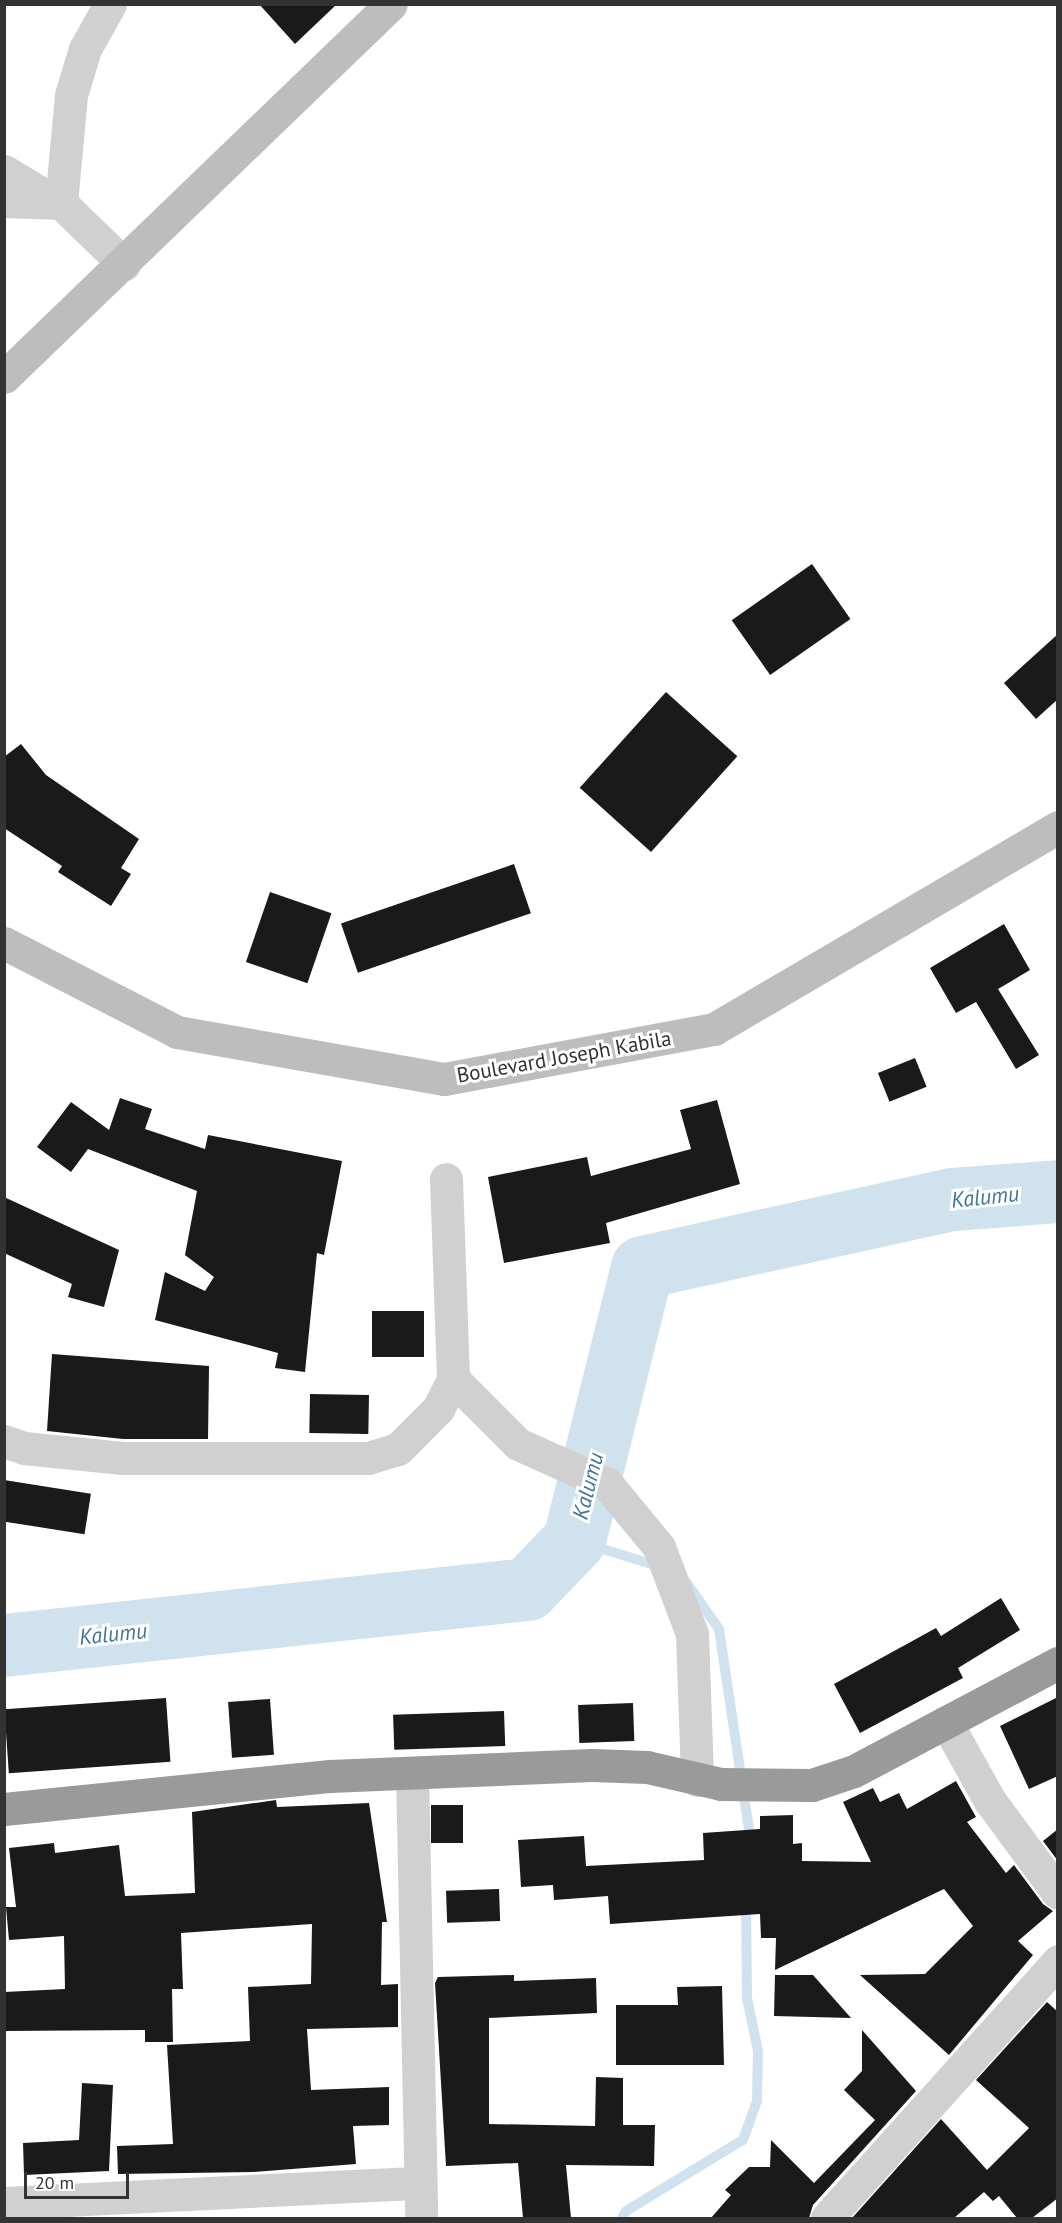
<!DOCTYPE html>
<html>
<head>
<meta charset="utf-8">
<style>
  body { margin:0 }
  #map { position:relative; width:1062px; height:2223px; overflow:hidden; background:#fff; font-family:"PT Sans",sans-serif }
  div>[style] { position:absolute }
  .stream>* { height:10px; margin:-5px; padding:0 5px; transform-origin:5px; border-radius:5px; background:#cfe2ee }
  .river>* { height:63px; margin:-31.5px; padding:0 31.5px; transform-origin:31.5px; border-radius:31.5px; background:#cfe2ee }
  .building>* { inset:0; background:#1a1a1a; transform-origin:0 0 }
  .street>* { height:33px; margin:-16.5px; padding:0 16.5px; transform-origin:16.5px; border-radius:16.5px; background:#d0d0d0 }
  .secondary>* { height:33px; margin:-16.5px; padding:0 16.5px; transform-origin:16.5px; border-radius:16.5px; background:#bdbdbd }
  .highway>* { height:33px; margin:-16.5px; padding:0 16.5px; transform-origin:16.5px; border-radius:16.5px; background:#9a9a9a }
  span { translate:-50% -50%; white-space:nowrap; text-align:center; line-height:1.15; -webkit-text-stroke:6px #fff; paint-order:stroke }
  .street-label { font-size:21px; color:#333 }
  .water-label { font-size:22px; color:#3f7597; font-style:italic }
  .frame { position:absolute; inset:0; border:6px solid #333; pointer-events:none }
  .scale { position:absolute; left:24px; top:2172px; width:105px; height:27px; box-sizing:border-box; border:3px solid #333; border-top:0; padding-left:8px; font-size:18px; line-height:21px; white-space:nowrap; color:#333; -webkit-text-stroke:4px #fff; paint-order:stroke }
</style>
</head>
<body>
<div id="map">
  <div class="stream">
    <div style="left:574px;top:1540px;width:91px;rotate:17.2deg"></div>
    <div style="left:686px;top:1582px;width:57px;rotate:54.9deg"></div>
    <div style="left:719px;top:1629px;width:215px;rotate:81.5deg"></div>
    <div style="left:622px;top:2218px;width:8px;rotate:-60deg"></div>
    <div style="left:626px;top:2211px;width:137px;rotate:-31.3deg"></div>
    <div style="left:743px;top:2140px;width:41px;rotate:-70.3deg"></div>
    <div style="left:757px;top:2101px;width:50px;rotate:-88.9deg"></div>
    <div style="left:758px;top:2051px;width:54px;rotate:-101.7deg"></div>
    <div style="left:747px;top:1998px;width:96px;rotate:-90.6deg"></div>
  </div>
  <div class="river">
    <div style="left:4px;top:1645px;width:526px;rotate:-6.11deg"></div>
    <div style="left:527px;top:1589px;width:68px;rotate:-46.2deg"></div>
    <div style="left:574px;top:1540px;width:281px;rotate:-76deg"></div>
    <div style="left:642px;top:1267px;width:317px;rotate:-12.4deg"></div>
    <div style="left:952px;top:1199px;width:106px;rotate:-4.3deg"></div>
  </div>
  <div class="building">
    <div style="clip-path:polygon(259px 4px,337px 4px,295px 44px)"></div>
    <div style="left:812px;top:564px;width:67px;height:98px;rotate:55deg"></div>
    <div style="clip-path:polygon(1058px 634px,1058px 699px,1036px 719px,1004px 683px)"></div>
    <div style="left:666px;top:692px;width:96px;height:129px;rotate:42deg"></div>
    <div style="clip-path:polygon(21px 744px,46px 775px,139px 839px,121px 868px,131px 874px,111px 906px,58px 872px,62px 866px,4px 828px,4px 757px)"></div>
    <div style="left:514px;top:864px;width:52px;height:183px;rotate:71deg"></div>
    <div style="left:270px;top:892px;width:65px;height:74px;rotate:19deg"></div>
    <div style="clip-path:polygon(1004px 924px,1030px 970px,998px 989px,1039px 1055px,1016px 1069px,976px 1002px,956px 1013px,930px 968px)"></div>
    <div style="left:915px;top:1058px;width:31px;height:40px;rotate:68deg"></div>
    <div style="clip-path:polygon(120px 1098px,152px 1109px,145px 1129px,205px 1149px,208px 1135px,342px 1161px,324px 1255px,317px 1253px,305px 1372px,275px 1368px,278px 1353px,155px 1320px,165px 1272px,205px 1291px,214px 1277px,185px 1255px,197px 1191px,88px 1149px,71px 1172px,37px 1147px,71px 1102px,109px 1130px)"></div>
    <div style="clip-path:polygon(717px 1100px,740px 1184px,606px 1223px,610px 1243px,504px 1263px,488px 1177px,587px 1157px,591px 1176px,691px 1149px,680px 1110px)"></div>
    <div style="clip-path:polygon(4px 1197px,119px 1250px,104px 1307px,68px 1297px,72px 1284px,4px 1253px)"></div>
    <div style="left:372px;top:1311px;width:52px;height:46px"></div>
    <div style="clip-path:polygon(52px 1354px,209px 1366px,208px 1439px,123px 1439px,47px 1431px)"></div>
    <div style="left:310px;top:1394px;width:59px;height:39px;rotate:1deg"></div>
    <div style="left:4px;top:1480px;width:88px;height:41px;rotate:9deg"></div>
    <div style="clip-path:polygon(1001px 1598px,1020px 1630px,958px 1668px,963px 1678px,860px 1733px,834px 1684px,936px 1628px,941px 1636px)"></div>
    <div style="clip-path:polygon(1058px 1697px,1058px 1776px,1029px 1789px,1000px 1726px)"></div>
    <div style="left:166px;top:1698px;width:64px;height:162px;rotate:86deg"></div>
    <div style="left:270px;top:1699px;width:56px;height:42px;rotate:86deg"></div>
    <div style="left:633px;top:1703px;width:38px;height:55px;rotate:88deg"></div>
    <div style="left:504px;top:1711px;width:35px;height:111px;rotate:88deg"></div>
    <div style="clip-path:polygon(956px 1781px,976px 1817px,967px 1822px,1006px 1873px,1014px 1865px,1043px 1904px,1053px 1911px,1018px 1941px,1033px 1955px,949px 2055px,860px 1975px,925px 1974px,973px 1926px,944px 1889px,775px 1970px,776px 1938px,761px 1938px,760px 1914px,610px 1924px,608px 1896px,554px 1900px,553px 1885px,521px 1887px,518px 1840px,584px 1836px,586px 1866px,704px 1860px,703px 1833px,760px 1829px,760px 1816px,793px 1815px,793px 1844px,802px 1843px,802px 1861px,871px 1862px,843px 1802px,873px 1788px,880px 1802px,899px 1793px,907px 1809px)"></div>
    <div style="clip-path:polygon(276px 1800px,277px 1807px,369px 1803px,387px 1922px,382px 1922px,381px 1985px,398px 1984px,398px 2027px,307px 2029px,311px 2090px,389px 2087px,389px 2125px,353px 2126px,356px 2164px,253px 2172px,118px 2174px,117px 2146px,173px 2144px,167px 2045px,250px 2041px,248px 1987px,311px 1984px,312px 1924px,181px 1933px,183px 1989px,172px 1989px,173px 2042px,145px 2042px,145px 2030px,4px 2031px,4px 1992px,65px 1989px,64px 1936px,9px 1940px,6px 1907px,16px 1907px,9px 1848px,54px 1843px,55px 1853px,119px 1845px,125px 1896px,195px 1893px,192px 1812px)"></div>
    <div style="left:431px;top:1805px;width:32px;height:38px"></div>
    <div style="clip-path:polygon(1058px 1829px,1058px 1861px,1043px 1841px)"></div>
    <div style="left:499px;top:1889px;width:32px;height:53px;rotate:88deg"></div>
    <div style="clip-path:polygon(514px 1975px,514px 1981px,596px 1978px,597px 2013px,489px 2018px,489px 2124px,595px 2126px,596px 2077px,623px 2078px,623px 2125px,655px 2125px,654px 2166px,566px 2165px,571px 2218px,523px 2218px,518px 2163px,446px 2166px,435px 1983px,438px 1977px)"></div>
    <div style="clip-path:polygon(775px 1975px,813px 1975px,851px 2018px,774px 2016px)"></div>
    <div style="clip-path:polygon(722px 1986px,724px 2065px,616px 2065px,616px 2005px,678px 2005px,677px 1987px)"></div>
    <div style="clip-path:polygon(1047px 2002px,1058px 2012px,1058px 2198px,1032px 2218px,1017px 2218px,999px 2196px,993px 2201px,984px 2192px,954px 2218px,852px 2218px,941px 2119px,987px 2170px,1029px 2128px,976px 2080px)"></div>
    <div style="clip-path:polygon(862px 2030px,916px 2091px,813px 2205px,809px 2218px,711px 2218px,731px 2195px,725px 2190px,749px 2167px,770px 2167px,771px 2140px,814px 2183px,875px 2120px,844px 2090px,862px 2071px)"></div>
    <div style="clip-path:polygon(82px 2083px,113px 2085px,109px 2171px,24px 2175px,23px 2143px,79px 2140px)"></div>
  </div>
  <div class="street">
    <div style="left:4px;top:171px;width:56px;rotate:31.1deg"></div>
    <div style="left:4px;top:201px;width:57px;rotate:2deg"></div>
    <div style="left:61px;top:203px;width:88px;rotate:44.1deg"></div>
    <div style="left:61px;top:203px;width:108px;rotate:-84.7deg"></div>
    <div style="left:71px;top:95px;width:48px;rotate:-73.1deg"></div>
    <div style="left:85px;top:49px;width:51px;rotate:-60.9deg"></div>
    <div style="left:453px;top:1379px;width:92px;rotate:45deg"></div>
    <div style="left:518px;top:1444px;width:98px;rotate:24.2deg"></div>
    <div style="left:607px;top:1484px;width:82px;rotate:50.5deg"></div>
    <div style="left:659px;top:1547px;width:93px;rotate:69.2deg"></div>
    <div style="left:692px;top:1634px;width:146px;rotate:88deg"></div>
    <div style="left:4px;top:1441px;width:21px;rotate:19deg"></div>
    <div style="left:24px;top:1448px;width:99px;rotate:5.8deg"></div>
    <div style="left:122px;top:1458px;width:246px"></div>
    <div style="left:368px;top:1458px;width:31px;rotate:-17deg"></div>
    <div style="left:398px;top:1449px;width:57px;rotate:-45deg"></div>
    <div style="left:438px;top:1409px;width:34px;rotate:-63deg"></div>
    <div style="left:453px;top:1379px;width:200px;rotate:-92deg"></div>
    <div style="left:946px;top:1722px;width:90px;rotate:60.9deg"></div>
    <div style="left:990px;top:1801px;width:114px;rotate:53.5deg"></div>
    <div style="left:412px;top:1773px;width:445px;rotate:88.8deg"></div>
    <div style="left:4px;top:2203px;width:416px;rotate:-2.8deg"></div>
    <div style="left:827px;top:2218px;width:346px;rotate:-48deg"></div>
  </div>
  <div class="secondary">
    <div style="left:4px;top:377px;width:537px;rotate:-43.94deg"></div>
    <div style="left:4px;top:943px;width:195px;rotate:27.2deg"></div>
    <div style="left:177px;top:1032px;width:271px;rotate:10deg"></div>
    <div style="left:444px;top:1079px;width:275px;rotate:-10.5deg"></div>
    <div style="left:714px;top:1029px;width:399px;rotate:-30.4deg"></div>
  </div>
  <div class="highway">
    <div style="left:4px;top:1809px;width:328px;rotate:-5.8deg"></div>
    <div style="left:330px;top:1776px;width:262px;rotate:-2.4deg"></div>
    <div style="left:592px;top:1765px;width:55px;rotate:2.1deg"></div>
    <div style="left:647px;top:1767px;width:76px;rotate:12.9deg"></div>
    <div style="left:721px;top:1784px;width:91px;rotate:0.6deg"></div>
    <div style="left:812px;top:1785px;width:44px;rotate:-18.4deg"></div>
    <div style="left:854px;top:1771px;width:231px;rotate:-27.9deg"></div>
  </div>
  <div class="street-label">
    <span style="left:564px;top:1057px;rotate:-10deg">Boulevard Joseph Kabila</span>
  </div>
  <div class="water-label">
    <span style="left:985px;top:1197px;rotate:-6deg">Kalumu</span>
    <span style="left:588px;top:1486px;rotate:-76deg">Kalumu</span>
    <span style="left:113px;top:1634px;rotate:-6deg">Kalumu</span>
  </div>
  <div class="frame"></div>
  <div class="scale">20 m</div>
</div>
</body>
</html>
